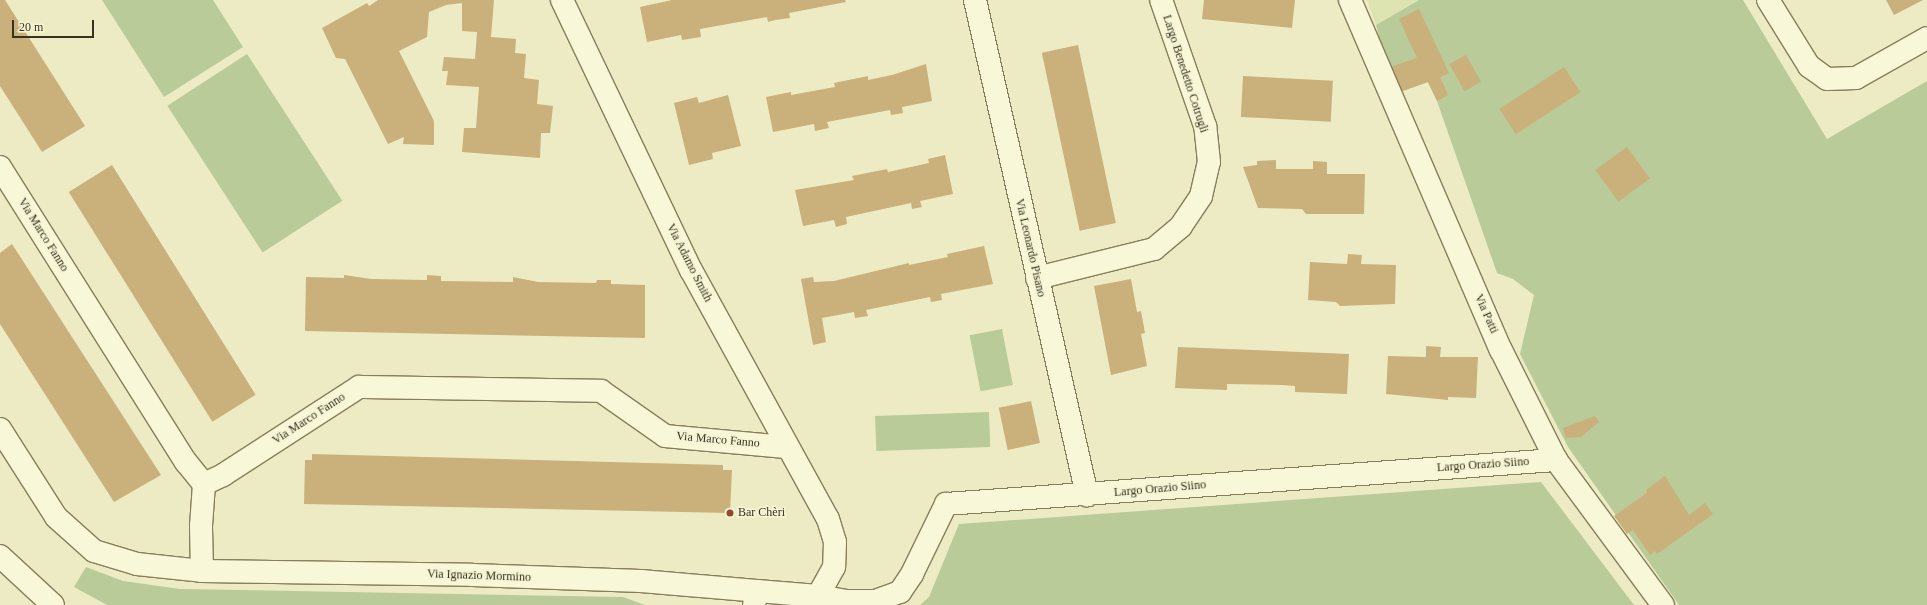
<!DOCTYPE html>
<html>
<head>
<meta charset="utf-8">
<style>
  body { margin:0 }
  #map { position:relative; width:1927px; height:605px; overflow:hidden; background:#edebc4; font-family:Georgia,serif }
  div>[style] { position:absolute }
  .farmland>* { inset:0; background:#dee3b2 }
  .green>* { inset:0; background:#b8cb98; transform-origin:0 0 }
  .building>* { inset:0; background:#cab07b; transform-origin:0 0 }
  .roads { filter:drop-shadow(1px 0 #877e5b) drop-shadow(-1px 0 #877e5b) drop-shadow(0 1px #877e5b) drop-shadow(0 -1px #877e5b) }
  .minor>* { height:22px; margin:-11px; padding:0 11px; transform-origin:11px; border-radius:11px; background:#f8f7d7 }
  .dots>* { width:11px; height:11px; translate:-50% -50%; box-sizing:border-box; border:2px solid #f5f4d4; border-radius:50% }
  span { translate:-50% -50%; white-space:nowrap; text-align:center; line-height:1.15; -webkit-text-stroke:3.5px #f5f4d4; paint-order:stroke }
  .street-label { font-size:12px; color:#38311f }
  .poi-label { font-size:12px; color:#38311f }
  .left { translate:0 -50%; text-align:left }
  .scale { position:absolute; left:12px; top:20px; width:82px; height:18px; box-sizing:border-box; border:2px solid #38311f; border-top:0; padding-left:5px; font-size:12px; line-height:14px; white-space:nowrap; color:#38311f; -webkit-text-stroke:3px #f5f4d4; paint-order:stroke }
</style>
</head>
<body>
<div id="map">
  <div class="farmland">
    <div style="clip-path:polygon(1367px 0,1419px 0,1376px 25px)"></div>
  </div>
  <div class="green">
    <div style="clip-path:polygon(102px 0,213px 0,243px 47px,164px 97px)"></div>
    <div style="clip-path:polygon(1419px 0,1743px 0,1827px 139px,1927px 81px,1927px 605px,1679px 605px,1568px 447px,1520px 354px,1534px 295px,1513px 279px,1497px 273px,1437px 101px,1428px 82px,1397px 93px,1387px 68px,1376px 25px)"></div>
    <div style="left:247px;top:54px;width:175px;height:95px;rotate:57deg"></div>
    <div style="left:1002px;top:329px;width:57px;height:33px;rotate:79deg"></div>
    <div style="left:989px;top:412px;width:35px;height:114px;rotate:88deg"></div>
    <div style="clip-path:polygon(1541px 482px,1634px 605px,920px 605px,929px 597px,959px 524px)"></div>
    <div style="clip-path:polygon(86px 567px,123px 581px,180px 589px,623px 597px,645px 605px,107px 605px,74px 587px)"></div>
  </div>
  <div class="building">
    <div style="clip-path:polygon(0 0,5px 0,85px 126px,42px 152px,0 86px)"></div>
    <div style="clip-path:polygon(378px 0,494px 0,491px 37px,516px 39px,515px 53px,526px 54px,524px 78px,539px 80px,537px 104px,553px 106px,550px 133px,541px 133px,540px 158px,462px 152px,464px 128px,476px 128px,479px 87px,446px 85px,448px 71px,442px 71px,444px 57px,475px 59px,477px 32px,462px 31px,462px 3px,446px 5px,429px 12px,427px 37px,399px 51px,434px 121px,434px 145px,403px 144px,404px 137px,388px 144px,345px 59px,336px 58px,322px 28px,367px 3px,369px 6px)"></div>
    <div style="clip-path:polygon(672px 0,845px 0,846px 2px,789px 13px,790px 18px,775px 20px,768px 22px,767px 17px,700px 29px,701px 37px,682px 40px,681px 35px,647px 42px,640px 7px)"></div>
    <div style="clip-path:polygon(1204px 0,1295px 0,1292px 28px,1202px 19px)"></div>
    <div style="clip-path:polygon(1886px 0,1923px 0,1894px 15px)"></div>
    <div style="clip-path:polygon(1419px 9px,1449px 73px,1440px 77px,1448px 95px,1437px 101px,1428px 82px,1397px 93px,1387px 68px,1417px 58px,1399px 19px)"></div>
    <div style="left:1078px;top:45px;width:182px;height:37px;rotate:78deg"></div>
    <div style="left:1466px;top:55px;width:31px;height:19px;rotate:61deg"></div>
    <div style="clip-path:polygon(926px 64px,932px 101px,902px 107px,903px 113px,891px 115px,890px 110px,827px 122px,829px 128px,815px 131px,814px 124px,773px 132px,766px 97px,791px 92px,791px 95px,835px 87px,834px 83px,868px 76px,868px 80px,892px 75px)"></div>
    <div style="left:1564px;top:67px;width:30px;height:77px;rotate:57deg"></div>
    <div style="left:1243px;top:76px;width:90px;height:41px;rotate:3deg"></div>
    <div style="clip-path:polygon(728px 95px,741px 146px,712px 153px,713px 159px,689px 165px,674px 103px,697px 97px,699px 103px)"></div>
    <div style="left:1627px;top:147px;width:39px;height:39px;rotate:54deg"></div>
    <div style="clip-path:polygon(945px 155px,953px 194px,920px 201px,922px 207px,912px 209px,911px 203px,846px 217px,847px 224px,836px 227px,834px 220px,803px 226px,795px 190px,854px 180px,852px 176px,887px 169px,888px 172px,929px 163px,928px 159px)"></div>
    <div style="clip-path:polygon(1276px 160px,1276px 169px,1313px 169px,1313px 161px,1327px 162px,1327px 174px,1365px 174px,1364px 214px,1306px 214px,1302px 209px,1258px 208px,1243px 167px,1257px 165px,1257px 161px)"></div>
    <div style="left:112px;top:165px;width:271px;height:51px;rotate:58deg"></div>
    <div style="clip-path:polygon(12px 244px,161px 475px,114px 502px,0 324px,0 253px)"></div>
    <div style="clip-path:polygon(984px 246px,993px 284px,941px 294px,942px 300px,931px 302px,930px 297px,866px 310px,868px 316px,855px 318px,854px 312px,822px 318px,826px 342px,813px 345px,801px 279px,813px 277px,814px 282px,834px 281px,909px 263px,909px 265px,948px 257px,947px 254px)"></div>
    <div style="clip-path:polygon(1348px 254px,1362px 255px,1361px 264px,1396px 265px,1395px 304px,1340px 306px,1336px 302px,1308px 300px,1310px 262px,1347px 264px)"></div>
    <div style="clip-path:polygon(344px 275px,371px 279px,427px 280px,427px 275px,441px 276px,441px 281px,513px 282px,513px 277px,538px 282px,596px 283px,597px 280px,611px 280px,611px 284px,645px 285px,645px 338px,305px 331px,306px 277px,344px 278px)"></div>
    <div style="clip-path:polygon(1131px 279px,1137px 312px,1141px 311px,1145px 333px,1141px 334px,1147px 366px,1111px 375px,1094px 286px)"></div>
    <div style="clip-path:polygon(1426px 346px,1441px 347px,1440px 357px,1478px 357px,1476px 398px,1448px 397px,1448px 400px,1386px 394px,1388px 356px,1426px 357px)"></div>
    <div style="clip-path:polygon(1178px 347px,1349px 354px,1347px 394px,1295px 392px,1295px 386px,1282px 385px,1227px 384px,1227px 390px,1175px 388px)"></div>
    <div style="left:1031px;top:401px;width:43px;height:33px;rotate:78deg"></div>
    <div style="clip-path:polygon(1595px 416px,1599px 422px,1581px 437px,1566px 438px,1563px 428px)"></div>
    <div style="clip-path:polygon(312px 454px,723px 465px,723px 470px,732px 470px,730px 513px,304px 504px,305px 460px,312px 460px)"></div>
    <div style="clip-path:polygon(1665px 476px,1689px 515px,1705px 503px,1713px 514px,1657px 554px,1655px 551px,1650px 555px,1633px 530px,1627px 534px,1614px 516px,1647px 493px,1646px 490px)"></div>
  </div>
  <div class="roads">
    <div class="minor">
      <div style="left:562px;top:0;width:299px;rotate:64.5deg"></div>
      <div style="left:691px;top:270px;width:284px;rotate:61.2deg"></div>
      <div style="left:828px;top:519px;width:24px;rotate:73deg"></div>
      <div style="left:835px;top:542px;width:25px;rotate:92deg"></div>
      <div style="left:834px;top:567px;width:33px;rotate:119deg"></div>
      <div style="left:818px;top:596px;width:61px;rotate:-175.3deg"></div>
      <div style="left:757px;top:591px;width:14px;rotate:102deg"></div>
      <div style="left:975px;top:0;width:508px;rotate:77.25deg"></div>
      <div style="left:1350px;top:0;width:381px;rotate:66.7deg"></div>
      <div style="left:1501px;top:350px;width:123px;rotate:63.4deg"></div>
      <div style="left:1556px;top:460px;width:180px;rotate:53.6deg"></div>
      <div style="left:1768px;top:0;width:78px;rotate:58.2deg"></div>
      <div style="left:1809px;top:66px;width:22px;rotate:36deg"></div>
      <div style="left:1827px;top:79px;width:29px;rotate:-2deg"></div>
      <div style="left:1856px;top:78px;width:81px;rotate:-29.4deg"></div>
      <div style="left:0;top:167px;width:349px;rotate:57.8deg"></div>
      <div style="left:186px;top:462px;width:28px;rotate:51deg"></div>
      <div style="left:204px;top:484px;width:21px;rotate:-25deg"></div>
      <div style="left:223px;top:475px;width:162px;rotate:-32.9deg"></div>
      <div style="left:359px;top:387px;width:242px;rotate:0.9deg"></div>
      <div style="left:601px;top:391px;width:78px;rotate:35.1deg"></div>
      <div style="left:665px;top:436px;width:121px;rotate:5.2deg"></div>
      <div style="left:1037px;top:278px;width:121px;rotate:-13.9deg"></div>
      <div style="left:1154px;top:249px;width:35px;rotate:-40deg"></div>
      <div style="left:1181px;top:226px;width:36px;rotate:-56deg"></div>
      <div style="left:1201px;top:196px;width:35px;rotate:-77deg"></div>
      <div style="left:1209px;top:162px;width:36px;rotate:-96deg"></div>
      <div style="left:1205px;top:126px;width:133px;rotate:-109.2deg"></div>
      <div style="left:0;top:429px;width:104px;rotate:57.5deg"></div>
      <div style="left:56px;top:517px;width:51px;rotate:41.8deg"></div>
      <div style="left:94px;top:551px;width:45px;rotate:16.8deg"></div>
      <div style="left:137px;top:564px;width:65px;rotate:6.1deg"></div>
      <div style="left:202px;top:571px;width:270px;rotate:0.8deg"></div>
      <div style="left:472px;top:575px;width:169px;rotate:2deg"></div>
      <div style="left:641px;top:581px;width:116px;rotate:4.9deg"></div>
      <div style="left:0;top:556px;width:72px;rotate:42.8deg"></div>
      <div style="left:202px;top:571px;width:45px;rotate:-91.3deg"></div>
      <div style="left:201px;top:526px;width:42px;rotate:-85.9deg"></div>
      <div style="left:818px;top:596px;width:28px;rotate:10deg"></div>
      <div style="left:846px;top:601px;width:29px"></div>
      <div style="left:875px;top:601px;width:27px;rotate:-20deg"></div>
      <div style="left:900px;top:592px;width:22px;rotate:-56deg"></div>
      <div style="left:912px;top:574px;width:78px;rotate:-64.1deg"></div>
      <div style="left:946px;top:504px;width:612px;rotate:-4.13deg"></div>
    </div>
  </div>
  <div class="dots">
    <div style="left:730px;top:513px;background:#95462c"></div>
  </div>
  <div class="street-label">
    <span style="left:1185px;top:74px;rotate:72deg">Largo Benedetto Cotrugli</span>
    <span style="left:43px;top:235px;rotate:58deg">Via Marco Fanno</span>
    <span style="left:1030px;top:248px;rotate:77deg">Via Leonardo Pisano</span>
    <span style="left:689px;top:263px;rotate:63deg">Via Adamo Smith</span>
    <span style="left:1486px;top:314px;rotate:66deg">Via Patti</span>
    <span style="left:309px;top:419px;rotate:-33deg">Via Marco Fanno</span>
    <span style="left:718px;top:440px;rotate:5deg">Via Marco Fanno</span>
    <span style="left:1483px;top:465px;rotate:-4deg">Largo Orazio Siino</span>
    <span style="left:1160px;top:489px;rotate:-5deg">Largo Orazio Siino</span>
    <span style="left:479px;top:576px;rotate:2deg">Via Ignazio Mormino</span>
  </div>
  <div class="poi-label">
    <span class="left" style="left:738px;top:513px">Bar Chèri</span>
  </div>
  <div class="scale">20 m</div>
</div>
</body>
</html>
